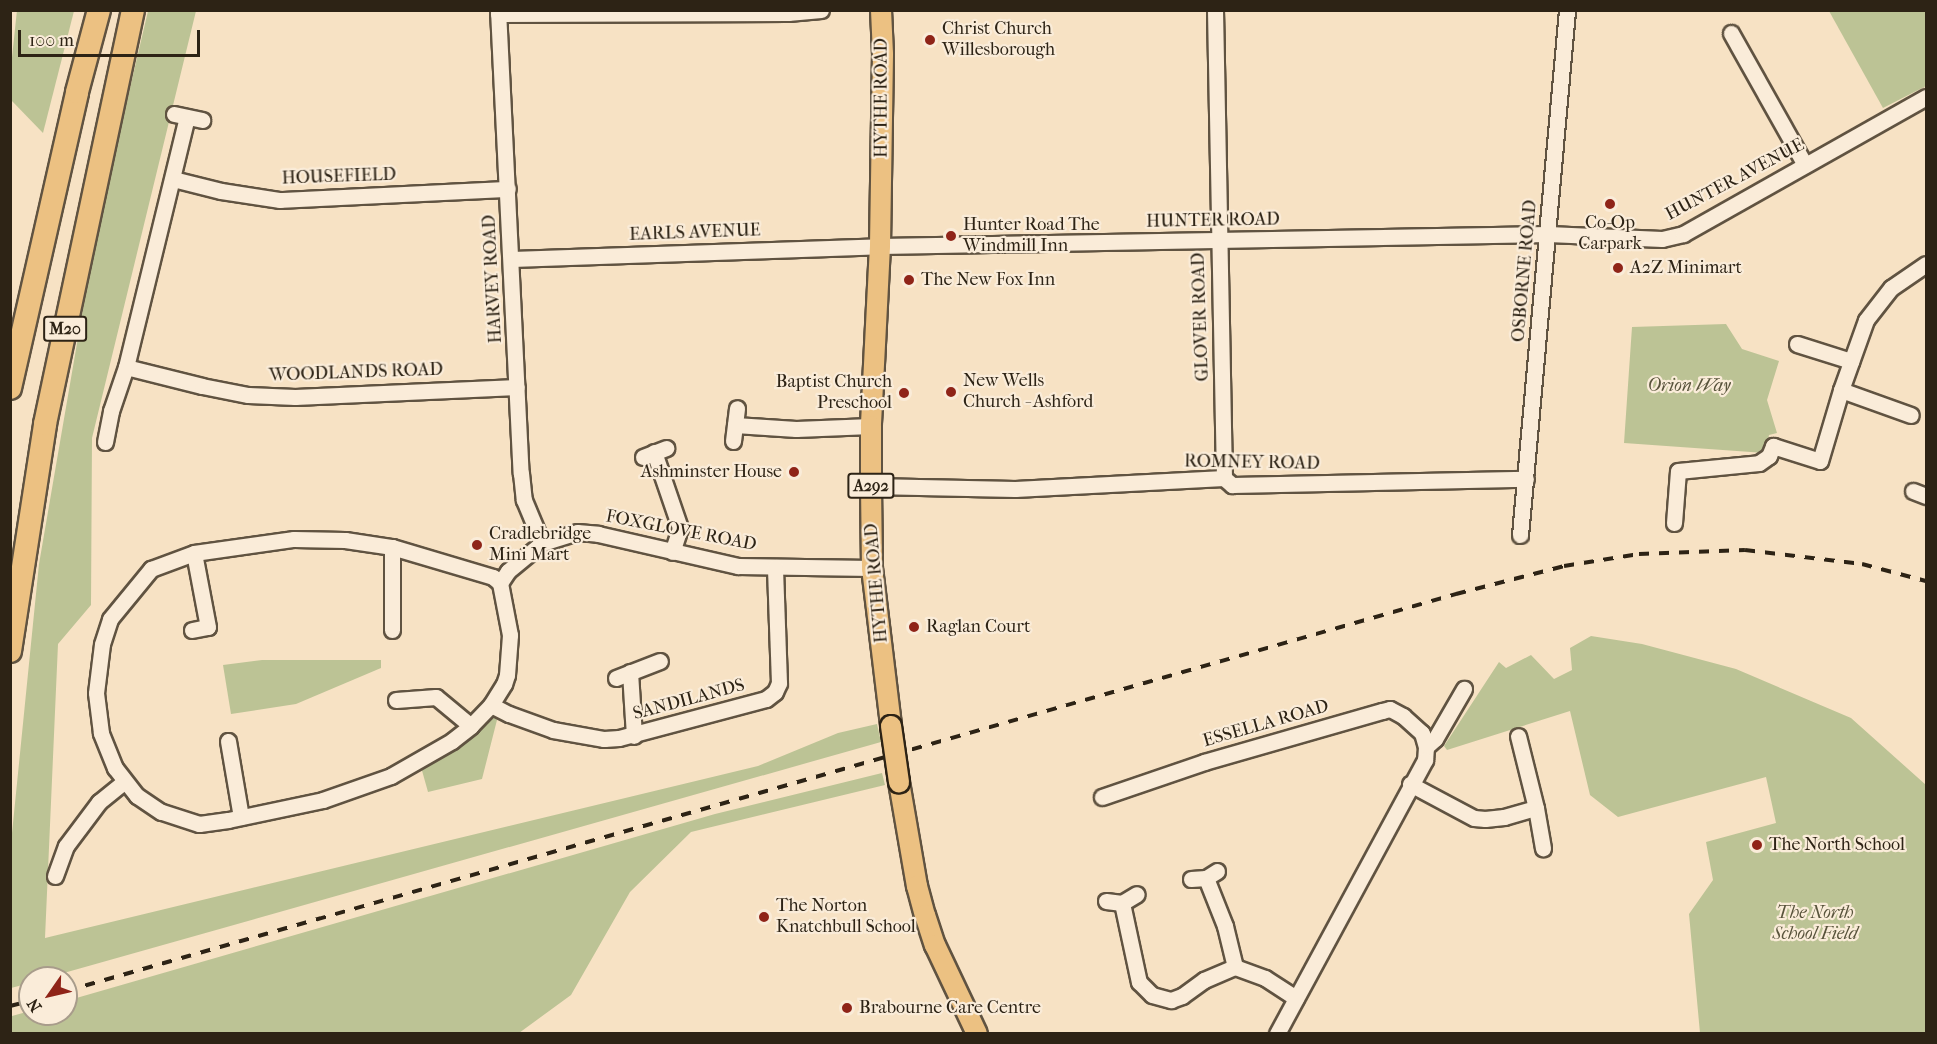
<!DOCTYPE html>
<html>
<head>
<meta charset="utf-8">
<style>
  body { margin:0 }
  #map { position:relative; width:1937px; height:1044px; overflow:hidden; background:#f7e2c4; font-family:"IM FELL French Canon",serif }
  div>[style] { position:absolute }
  .green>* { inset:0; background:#bcc395 }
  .roads { filter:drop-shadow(2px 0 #605341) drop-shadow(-2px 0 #605341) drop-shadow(0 2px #605341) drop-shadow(0 -2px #605341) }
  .minor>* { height:15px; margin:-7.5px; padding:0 7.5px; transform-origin:7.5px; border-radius:7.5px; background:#faecd9 }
  .major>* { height:20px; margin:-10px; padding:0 10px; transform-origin:10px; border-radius:10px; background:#ecc182 }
  .highway>* { height:22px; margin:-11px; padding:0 11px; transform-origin:11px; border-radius:11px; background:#ecc182 }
  .rail>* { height:4px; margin-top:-2px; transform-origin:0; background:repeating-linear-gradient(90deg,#2d2315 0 10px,transparent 0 20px) }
  .bridges { filter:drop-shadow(2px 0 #2d2315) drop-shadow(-2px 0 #2d2315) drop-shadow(0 2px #2d2315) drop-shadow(0 -2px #2d2315) }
  .major-bridge>* { height:20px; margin:-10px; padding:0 10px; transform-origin:10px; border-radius:10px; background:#ecc182 }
  .dots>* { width:16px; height:16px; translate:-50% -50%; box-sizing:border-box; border:3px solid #faecd9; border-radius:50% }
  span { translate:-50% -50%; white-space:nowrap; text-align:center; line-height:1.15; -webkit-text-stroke:4.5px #faecd9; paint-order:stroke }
  .shield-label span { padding:2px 4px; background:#faecd9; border:2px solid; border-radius:4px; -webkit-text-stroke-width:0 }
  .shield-label { font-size:16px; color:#2d2315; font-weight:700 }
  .poi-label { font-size:18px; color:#2d2315 }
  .left { translate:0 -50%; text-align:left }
  .right { translate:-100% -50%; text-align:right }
  .street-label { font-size:18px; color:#2d2315 }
  .park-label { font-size:18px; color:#58533b; font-style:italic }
  .frame { position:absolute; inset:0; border:12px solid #2d2315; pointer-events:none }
  .north { position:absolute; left:18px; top:966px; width:60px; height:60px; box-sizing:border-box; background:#faecd9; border:2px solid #a89c8b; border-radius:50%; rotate:236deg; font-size:16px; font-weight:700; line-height:24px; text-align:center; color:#2d2315 }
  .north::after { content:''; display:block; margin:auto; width:21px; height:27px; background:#8f2418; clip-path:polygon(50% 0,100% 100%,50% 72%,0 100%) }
  .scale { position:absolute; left:18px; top:30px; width:182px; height:27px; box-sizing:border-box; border:3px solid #2d2315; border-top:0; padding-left:8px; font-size:18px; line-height:21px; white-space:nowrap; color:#2d2315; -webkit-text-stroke:4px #faecd9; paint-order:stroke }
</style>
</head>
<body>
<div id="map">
  <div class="green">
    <div style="clip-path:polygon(17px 10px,74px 11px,43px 133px,11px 100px,11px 67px)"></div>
    <div style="clip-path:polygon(148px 11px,196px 11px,92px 438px,91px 605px,58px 644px,45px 938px,758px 766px,838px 733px,877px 724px,881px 742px,46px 978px,30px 978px,30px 983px,11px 988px,11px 843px,39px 564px,96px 233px)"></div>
    <div style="clip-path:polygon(1829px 11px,1926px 11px,1926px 86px,1883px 108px)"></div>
    <div style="clip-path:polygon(1726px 324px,1742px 349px,1779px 361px,1767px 400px,1777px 433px,1769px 435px,1765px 453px,1624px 443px,1632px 327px)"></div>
    <div style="clip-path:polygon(1591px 636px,1642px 644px,1736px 669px,1851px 718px,1926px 785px,1926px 1033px,1700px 1033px,1689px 914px,1713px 880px,1706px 842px,1776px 823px,1766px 777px,1618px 817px,1590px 795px,1570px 711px,1447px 750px,1444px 746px,1499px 662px,1506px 668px,1531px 655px,1554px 679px,1572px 670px,1570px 648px)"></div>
    <div style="clip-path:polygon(262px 660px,381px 660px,381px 668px,296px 704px,231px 714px,223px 665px)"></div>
    <div style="clip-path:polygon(495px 717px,497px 720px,482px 779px,428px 792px,421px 767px,451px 749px)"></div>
    <div style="clip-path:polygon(882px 773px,885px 785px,691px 832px,630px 892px,571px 995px,519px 1033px,11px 1033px,12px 1016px,30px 1011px,30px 1014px,66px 1014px,66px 1001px,715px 814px)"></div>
  </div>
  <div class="roads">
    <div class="minor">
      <div style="left:498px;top:10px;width:464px;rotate:87.2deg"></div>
      <div style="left:521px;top:473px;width:27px;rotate:84deg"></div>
      <div style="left:524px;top:500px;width:47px;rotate:67.3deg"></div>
      <div style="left:1215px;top:10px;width:468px;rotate:88.9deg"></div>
      <div style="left:498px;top:14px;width:290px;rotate:-0.2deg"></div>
      <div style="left:788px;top:13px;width:33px;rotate:-5deg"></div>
      <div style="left:1731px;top:33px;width:151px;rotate:60.7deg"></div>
      <div style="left:174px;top:114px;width:29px;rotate:12deg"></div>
      <div style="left:173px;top:179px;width:49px;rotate:14deg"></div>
      <div style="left:221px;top:191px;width:60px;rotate:8.7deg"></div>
      <div style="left:280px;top:200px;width:228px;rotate:-2.8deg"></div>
      <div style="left:512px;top:259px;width:368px;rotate:-2deg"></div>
      <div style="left:880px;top:246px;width:668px;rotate:-1.03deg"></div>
      <div style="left:1548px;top:234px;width:114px;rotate:2.5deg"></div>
      <div style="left:1662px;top:239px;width:22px;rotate:-13deg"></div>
      <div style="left:1683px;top:234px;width:279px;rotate:-29.4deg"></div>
      <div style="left:1797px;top:344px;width:57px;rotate:17.5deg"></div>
      <div style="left:126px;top:367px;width:78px;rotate:14deg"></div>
      <div style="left:202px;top:386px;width:47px;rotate:11.1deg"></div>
      <div style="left:248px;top:395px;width:47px;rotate:2.4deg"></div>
      <div style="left:295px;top:397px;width:222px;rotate:-2.6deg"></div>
      <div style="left:1841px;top:390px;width:74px;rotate:19.7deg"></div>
      <div style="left:735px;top:425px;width:61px;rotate:3.8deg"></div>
      <div style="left:796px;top:429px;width:75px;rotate:-2.3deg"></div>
      <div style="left:733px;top:441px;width:33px;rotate:-83deg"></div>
      <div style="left:105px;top:442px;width:32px;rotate:-79deg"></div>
      <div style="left:111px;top:411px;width:46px;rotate:-71.2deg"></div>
      <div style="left:126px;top:367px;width:257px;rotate:-76.3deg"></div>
      <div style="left:654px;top:452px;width:80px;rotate:71.1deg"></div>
      <div style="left:680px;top:528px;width:25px;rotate:108deg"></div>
      <div style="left:643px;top:457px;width:25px;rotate:-21deg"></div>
      <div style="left:1224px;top:478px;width:11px;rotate:41deg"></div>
      <div style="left:1232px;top:485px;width:294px;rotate:-1.2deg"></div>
      <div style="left:871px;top:486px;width:144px;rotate:1.2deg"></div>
      <div style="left:1015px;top:489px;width:209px;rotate:-3deg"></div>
      <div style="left:1913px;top:491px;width:14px;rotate:21deg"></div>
      <div style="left:1674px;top:523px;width:52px;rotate:-85.6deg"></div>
      <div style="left:1678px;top:471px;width:81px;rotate:-5.6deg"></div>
      <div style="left:1759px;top:463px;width:12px;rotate:-35deg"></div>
      <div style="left:1769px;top:456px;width:11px;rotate:-68deg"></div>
      <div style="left:1773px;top:446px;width:49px;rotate:17.7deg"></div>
      <div style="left:1820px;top:461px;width:74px;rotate:-73.5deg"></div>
      <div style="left:1841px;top:390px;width:74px;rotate:-70.3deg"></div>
      <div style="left:1866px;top:320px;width:41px;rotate:-52deg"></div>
      <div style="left:1891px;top:288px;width:42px;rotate:-34.4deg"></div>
      <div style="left:1520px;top:535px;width:527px;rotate:-84.88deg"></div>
      <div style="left:294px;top:539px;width:51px;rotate:1.1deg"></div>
      <div style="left:345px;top:540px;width:48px;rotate:8.5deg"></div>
      <div style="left:392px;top:547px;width:105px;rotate:16.5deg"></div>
      <div style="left:493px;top:577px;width:9px;rotate:41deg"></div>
      <div style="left:500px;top:583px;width:53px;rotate:79.1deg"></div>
      <div style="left:510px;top:635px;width:40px;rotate:94.3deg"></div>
      <div style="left:507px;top:675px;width:9px;rotate:108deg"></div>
      <div style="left:504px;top:684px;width:25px;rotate:122deg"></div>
      <div style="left:491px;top:705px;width:29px;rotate:134deg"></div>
      <div style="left:471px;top:726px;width:24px;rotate:142deg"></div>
      <div style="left:452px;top:741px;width:70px;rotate:150.2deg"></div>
      <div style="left:391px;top:776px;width:72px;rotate:160.6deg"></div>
      <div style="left:323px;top:800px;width:97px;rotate:168.1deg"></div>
      <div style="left:228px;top:820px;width:29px;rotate:172deg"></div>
      <div style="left:199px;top:824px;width:40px;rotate:-162deg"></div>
      <div style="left:161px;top:812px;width:29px;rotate:-146deg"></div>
      <div style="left:137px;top:796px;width:36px;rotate:-128deg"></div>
      <div style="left:115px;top:768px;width:38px;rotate:-112deg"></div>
      <div style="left:101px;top:733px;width:40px;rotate:-97.1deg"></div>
      <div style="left:96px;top:693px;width:49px;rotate:-83deg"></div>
      <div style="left:102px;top:644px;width:26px;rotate:-72deg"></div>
      <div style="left:110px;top:619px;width:65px;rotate:-50.6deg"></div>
      <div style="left:151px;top:569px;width:46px;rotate:-20.4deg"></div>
      <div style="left:194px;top:553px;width:101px;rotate:-8deg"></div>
      <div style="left:500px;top:583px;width:14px;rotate:-56deg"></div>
      <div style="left:508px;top:571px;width:44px;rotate:-39.5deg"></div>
      <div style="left:542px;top:543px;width:37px;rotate:-17deg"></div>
      <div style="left:577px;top:532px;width:21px;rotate:5deg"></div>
      <div style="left:598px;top:534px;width:144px;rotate:12.9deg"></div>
      <div style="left:738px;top:566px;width:134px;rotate:0.9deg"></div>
      <div style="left:192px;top:630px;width:16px;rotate:-11deg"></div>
      <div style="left:208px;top:627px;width:75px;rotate:-100.7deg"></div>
      <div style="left:392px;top:630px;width:83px;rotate:-90deg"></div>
      <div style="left:630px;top:672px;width:64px;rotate:86.4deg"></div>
      <div style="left:616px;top:678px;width:47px;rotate:-21.1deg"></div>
      <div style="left:396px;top:700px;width:40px;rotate:-4.3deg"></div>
      <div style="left:436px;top:697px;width:45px;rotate:39.6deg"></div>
      <div style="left:491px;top:705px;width:20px;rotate:27deg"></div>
      <div style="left:509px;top:714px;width:47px;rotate:20deg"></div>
      <div style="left:553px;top:730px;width:52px;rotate:10deg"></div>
      <div style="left:604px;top:739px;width:15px;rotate:-4deg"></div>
      <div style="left:619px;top:738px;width:152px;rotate:-14.9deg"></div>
      <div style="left:766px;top:699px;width:11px;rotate:-38deg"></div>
      <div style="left:775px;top:692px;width:10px;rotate:-66deg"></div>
      <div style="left:779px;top:683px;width:116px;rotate:-92deg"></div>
      <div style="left:228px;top:741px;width:77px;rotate:80.3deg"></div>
      <div style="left:1426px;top:747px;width:12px;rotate:-42deg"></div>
      <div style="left:1435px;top:739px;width:58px;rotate:-59.9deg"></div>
      <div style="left:1410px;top:784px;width:72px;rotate:28deg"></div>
      <div style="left:1474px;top:818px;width:11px;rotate:5deg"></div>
      <div style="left:1485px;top:819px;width:19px;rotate:-6deg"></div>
      <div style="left:1504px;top:817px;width:33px;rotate:-16deg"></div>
      <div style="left:1536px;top:808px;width:74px;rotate:-104deg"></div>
      <div style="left:1102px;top:797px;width:108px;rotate:-18.9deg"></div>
      <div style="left:1204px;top:762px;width:185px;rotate:-16deg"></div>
      <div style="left:1382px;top:711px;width:8px;rotate:-14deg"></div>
      <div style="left:1390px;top:709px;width:15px;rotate:28deg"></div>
      <div style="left:1403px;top:716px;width:25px;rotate:42deg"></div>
      <div style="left:1422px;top:733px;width:15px;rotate:74deg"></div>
      <div style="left:1426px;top:747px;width:13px;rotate:94deg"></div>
      <div style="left:1425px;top:760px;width:311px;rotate:118.4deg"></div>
      <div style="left:1536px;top:808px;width:41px;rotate:80.1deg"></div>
      <div style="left:55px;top:876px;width:32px;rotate:-70deg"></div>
      <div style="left:66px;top:846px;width:55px;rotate:-53.1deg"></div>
      <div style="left:99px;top:802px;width:33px;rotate:-39deg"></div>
      <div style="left:1206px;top:878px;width:52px;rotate:68.4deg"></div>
      <div style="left:1225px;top:926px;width:42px;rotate:76.3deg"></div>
      <div style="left:1191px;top:879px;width:15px;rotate:-4deg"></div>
      <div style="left:1206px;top:878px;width:13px;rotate:-32deg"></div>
      <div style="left:1106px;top:901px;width:16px;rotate:7deg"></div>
      <div style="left:1122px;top:903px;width:17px;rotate:-31deg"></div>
      <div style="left:1122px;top:903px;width:81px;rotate:77.9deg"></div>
      <div style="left:1139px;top:982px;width:18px;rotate:45deg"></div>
      <div style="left:1152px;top:995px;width:20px;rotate:15deg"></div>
      <div style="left:1171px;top:1000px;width:12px;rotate:-20deg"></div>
      <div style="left:1182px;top:996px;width:27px;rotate:-36deg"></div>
      <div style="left:1204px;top:980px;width:34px;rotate:-23deg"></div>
      <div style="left:1235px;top:967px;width:32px;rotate:20deg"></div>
      <div style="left:1265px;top:978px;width:37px;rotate:33deg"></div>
    </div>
    <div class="major">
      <div style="left:881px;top:10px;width:44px;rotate:87.4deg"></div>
      <div style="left:883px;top:54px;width:192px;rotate:90.9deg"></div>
      <div style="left:880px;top:246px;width:180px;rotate:92.9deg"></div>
      <div style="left:871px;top:426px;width:60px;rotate:90deg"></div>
      <div style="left:871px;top:486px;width:82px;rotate:89.3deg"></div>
      <div style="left:872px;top:568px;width:159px;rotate:83.1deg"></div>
      <div style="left:899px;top:782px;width:106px;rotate:80.2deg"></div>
      <div style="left:917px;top:886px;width:30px;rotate:75deg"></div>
      <div style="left:925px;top:915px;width:32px;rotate:72deg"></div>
      <div style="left:935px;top:945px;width:98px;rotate:64.7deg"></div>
    </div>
    <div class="highway">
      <div style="left:10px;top:388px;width:303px;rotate:-77.2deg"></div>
      <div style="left:77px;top:92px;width:85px;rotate:-75deg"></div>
      <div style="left:10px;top:651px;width:230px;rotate:-81.2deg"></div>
      <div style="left:45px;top:424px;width:423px;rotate:-78deg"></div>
    </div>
  </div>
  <div class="rail">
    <div style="left:66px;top:991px;width:1446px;rotate:-15.94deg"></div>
    <div style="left:1456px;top:594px;width:112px;rotate:-14.5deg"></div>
    <div style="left:1564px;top:566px;width:76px;rotate:-9.1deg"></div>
    <div style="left:1639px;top:554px;width:106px;rotate:-2.2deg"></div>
    <div style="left:1745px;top:550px;width:118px;rotate:6.8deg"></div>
    <div style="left:1862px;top:564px;width:66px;rotate:14.9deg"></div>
    <div style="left:10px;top:1006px;width:21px;rotate:-14deg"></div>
  </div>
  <div class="bridges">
    <div class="major-bridge">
      <div style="left:891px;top:726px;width:57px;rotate:81.9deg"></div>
    </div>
  </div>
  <div class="dots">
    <div style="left:930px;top:40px;background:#8f2418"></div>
    <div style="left:1610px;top:204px;background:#8f2418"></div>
    <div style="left:951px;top:236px;background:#8f2418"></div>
    <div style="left:1618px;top:268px;background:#8f2418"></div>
    <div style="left:909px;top:280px;background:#8f2418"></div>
    <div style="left:951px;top:392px;background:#8f2418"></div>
    <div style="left:904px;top:393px;background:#8f2418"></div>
    <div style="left:794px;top:472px;background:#8f2418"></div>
    <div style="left:477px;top:545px;background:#8f2418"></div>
    <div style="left:914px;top:627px;background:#8f2418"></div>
    <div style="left:1757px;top:845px;background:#8f2418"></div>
    <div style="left:764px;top:917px;background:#8f2418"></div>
    <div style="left:847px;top:1008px;background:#8f2418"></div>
  </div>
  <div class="shield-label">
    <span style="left:65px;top:329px">M20</span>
    <span style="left:871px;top:486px">A292</span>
  </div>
  <div class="poi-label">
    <span class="left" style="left:942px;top:40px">Christ Church<br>Willesborough</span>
    <span style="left:1610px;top:234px">Co-Op<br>Carpark</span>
    <span class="left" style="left:963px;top:236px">Hunter Road The<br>Windmill Inn</span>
    <span class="left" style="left:1630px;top:268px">A2Z Minimart</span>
    <span class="left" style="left:921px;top:280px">The New Fox Inn</span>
    <span class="left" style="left:963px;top:392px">New Wells<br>Church - Ashford</span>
    <span class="right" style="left:892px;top:393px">Baptist Church<br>Preschool</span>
    <span class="right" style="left:782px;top:472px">Ashminster House</span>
    <span class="left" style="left:489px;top:545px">Cradlebridge<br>Mini Mart</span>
    <span class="left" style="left:926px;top:627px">Raglan Court</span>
    <span class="left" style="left:1769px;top:845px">The North School</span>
    <span class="left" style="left:776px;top:917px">The Norton<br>Knatchbull School</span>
    <span class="left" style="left:859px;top:1008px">Brabourne Care Centre</span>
  </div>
  <div class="street-label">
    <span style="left:882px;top:98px;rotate:-90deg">HYTHE ROAD</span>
    <span style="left:339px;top:177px;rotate:-2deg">HOUSEFIELD</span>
    <span style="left:1735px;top:180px;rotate:-28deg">HUNTER AVENUE</span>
    <span style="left:1213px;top:221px;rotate:-1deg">HUNTER ROAD</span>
    <span style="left:695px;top:233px;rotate:-2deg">EARLS AVENUE</span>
    <span style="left:1525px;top:271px;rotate:-85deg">OSBORNE ROAD</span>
    <span style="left:493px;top:279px;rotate:-93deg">HARVEY ROAD</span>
    <span style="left:1201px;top:317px;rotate:-92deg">GLOVER ROAD</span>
    <span style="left:356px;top:373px;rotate:-2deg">WOODLANDS ROAD</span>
    <span style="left:1252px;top:463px;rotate:1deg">ROMNEY ROAD</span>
    <span style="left:681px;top:531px;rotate:11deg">FOXGLOVE ROAD</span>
    <span style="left:877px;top:583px;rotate:-95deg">HYTHE ROAD</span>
    <span style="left:689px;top:700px;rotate:-15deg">SANDILANDS</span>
    <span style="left:1266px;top:724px;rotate:-16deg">ESSELLA ROAD</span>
  </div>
  <div class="park-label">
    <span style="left:1689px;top:386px">Orion Way</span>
    <span style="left:1815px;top:924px">The North<br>School Field</span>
  </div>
  <div class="frame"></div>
  <div class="north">N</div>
  <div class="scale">100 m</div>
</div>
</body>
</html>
